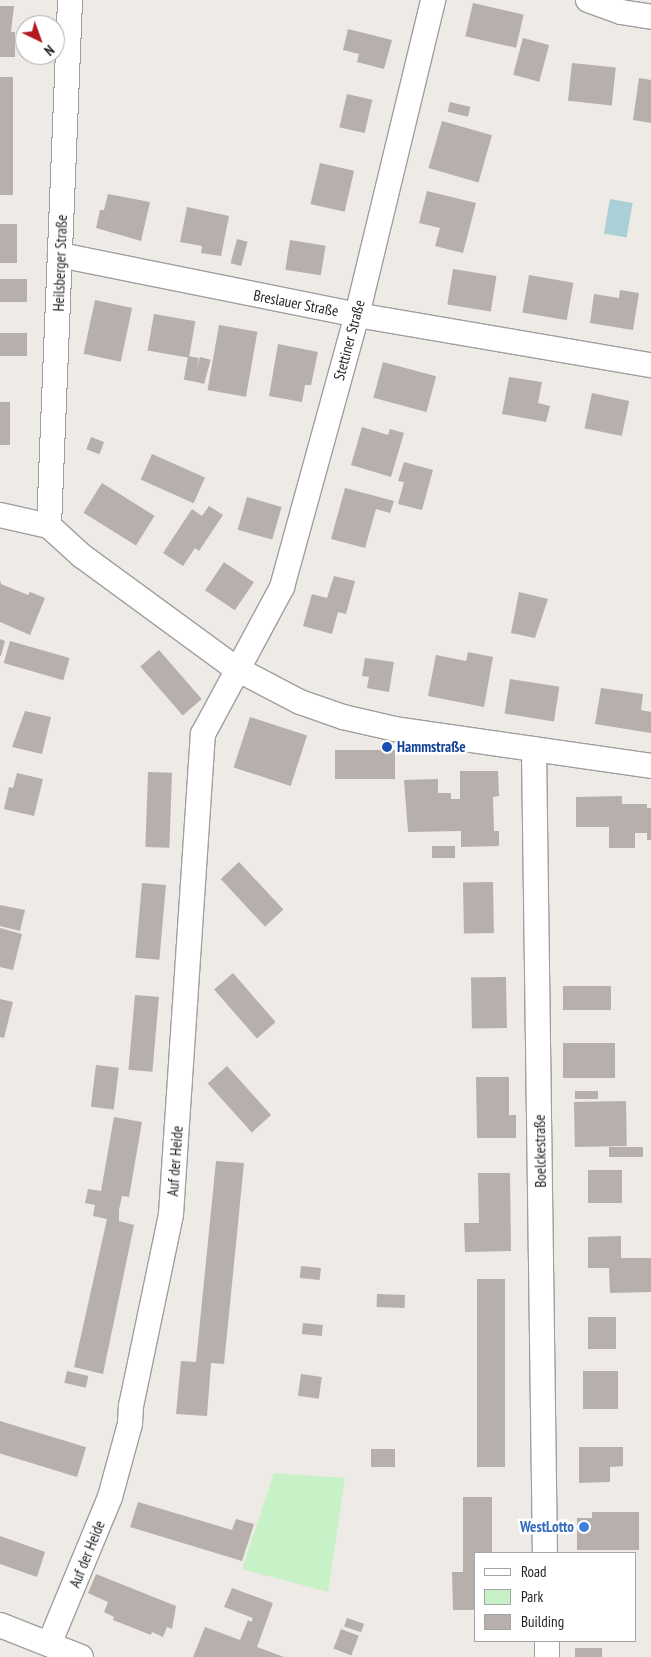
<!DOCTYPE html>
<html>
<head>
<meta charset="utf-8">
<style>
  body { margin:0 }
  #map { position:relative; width:651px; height:1657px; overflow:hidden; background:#eeeae5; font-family:"PT Sans Narrow",sans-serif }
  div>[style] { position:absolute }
  .park>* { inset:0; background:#c7f2c8 }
  .water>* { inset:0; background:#abcfd6; transform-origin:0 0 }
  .building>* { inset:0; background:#b6afab; transform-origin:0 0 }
  .roads { filter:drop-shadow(1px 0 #9f9f9f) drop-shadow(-1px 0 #9f9f9f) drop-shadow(0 1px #9f9f9f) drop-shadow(0 -1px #9f9f9f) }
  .minor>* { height:24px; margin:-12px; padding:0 12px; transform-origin:12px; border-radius:12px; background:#fff }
  .dots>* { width:14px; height:14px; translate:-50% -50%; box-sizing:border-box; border:2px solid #fff; border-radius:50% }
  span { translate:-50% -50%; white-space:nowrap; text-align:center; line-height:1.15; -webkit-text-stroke:5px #fff; paint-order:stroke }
  .street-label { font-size:15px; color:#1e1e1e }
  .transit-label { font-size:15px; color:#164399; font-weight:700 }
  .left { translate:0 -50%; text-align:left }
  .shop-label { font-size:15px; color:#366cbe; font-weight:700 }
  .right { translate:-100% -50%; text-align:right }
  .legend { position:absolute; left:474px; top:1552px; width:162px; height:90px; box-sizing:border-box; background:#fff; border:1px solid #a5a5a5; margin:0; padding:6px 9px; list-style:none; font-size:15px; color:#1e1e1e }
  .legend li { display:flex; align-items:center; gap:10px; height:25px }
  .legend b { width:25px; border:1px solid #a5a5a5 }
  .north { position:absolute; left:15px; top:15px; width:50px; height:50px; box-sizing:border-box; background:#fff; border:1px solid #a5a5a5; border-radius:50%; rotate:138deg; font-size:14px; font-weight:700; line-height:20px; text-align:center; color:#1e1e1e }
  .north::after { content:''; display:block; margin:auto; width:18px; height:22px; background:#b31923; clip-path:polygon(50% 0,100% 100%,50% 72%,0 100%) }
</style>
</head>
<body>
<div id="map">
  <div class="park">
    <div style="clip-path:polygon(274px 1473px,345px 1478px,328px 1592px,242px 1569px)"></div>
  </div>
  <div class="water">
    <div style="left:610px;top:199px;width:23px;height:35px;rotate:10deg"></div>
  </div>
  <div class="building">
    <div style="left:473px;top:3px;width:52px;height:34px;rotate:13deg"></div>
    <div style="clip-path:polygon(0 6px,14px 6px,11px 32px,15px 32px,15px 57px,0 57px)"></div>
    <div style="clip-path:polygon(348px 29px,392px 40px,384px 69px,357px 62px,359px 54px,343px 50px)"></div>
    <div style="left:523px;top:38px;width:27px;height:38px;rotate:15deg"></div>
    <div style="left:572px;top:63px;width:44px;height:38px;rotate:6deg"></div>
    <div style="left:0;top:77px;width:13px;height:118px"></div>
    <div style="clip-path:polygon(639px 78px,651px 80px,651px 123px,633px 120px)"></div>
    <div style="left:347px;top:94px;width:26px;height:34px;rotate:13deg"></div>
    <div style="left:450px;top:102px;width:21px;height:10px;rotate:14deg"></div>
    <div style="left:442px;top:121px;width:52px;height:49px;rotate:16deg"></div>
    <div style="left:320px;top:163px;width:35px;height:42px;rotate:13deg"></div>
    <div style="clip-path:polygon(427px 191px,476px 203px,463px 253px,435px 246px,440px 228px,419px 223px)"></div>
    <div style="clip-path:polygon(108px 194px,150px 202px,141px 241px,96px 228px,100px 210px,104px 210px)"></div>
    <div style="clip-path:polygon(187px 207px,229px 216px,221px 256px,201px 253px,202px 246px,180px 242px)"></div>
    <div style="left:0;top:224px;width:17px;height:39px"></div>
    <div style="left:237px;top:239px;width:11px;height:25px;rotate:15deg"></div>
    <div style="left:290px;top:240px;width:36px;height:30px;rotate:9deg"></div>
    <div style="left:453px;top:269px;width:44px;height:36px;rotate:9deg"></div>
    <div style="left:529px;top:275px;width:45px;height:38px;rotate:10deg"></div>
    <div style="left:27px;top:279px;width:23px;height:27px;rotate:90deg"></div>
    <div style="clip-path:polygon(620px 290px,639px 293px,633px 330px,590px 323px,594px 294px,619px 298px)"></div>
    <div style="left:95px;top:300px;width:38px;height:55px;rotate:12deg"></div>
    <div style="left:154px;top:314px;width:42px;height:37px;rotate:10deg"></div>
    <div style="left:219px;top:325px;width:39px;height:66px;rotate:10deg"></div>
    <div style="left:0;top:333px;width:27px;height:23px"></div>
    <div style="clip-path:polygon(278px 344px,318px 352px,311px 385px,305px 385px,302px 402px,269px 396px)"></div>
    <div style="left:188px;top:356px;width:11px;height:24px;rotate:10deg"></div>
    <div style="left:200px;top:357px;width:11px;height:25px;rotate:15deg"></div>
    <div style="left:383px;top:362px;width:55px;height:37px;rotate:15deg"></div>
    <div style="clip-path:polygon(509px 377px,542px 382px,538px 403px,550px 406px,546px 422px,502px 414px)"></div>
    <div style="left:592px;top:393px;width:38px;height:36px;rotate:12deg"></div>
    <div style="left:0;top:402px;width:10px;height:43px"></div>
    <div style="clip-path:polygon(362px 427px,388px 435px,390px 429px,404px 433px,391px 477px,351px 465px)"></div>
    <div style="left:91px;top:437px;width:14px;height:13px;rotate:21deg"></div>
    <div style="left:152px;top:454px;width:58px;height:28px;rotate:24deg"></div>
    <div style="clip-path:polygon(404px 462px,433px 470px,422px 510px,398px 504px,404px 482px,398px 481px)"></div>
    <div style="left:102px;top:483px;width:62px;height:35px;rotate:32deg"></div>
    <div style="clip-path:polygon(345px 488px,394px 501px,390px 513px,376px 509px,365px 548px,331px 539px)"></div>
    <div style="left:247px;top:497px;width:36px;height:34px;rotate:16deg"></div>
    <div style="clip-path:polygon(209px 506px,223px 515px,199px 551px,195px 548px,183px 566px,163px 553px,192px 509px,202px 516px)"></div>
    <div style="left:224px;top:562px;width:36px;height:34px;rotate:34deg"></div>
    <div style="clip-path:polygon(334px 576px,355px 581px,346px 614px,338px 612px,332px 634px,303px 626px,312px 594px,327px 598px)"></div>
    <div style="clip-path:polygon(0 580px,1px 584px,28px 595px,30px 592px,45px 598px,30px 635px,0 622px)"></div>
    <div style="clip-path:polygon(519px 592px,548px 599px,535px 638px,511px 633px)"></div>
    <div style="clip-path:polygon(0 639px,5px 641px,1px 656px,0 656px)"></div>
    <div style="left:10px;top:641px;width:62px;height:23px;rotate:16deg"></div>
    <div style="left:159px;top:650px;width:65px;height:25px;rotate:49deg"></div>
    <div style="clip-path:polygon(468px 652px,493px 657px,484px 707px,428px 696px,436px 655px,466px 661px)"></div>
    <div style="clip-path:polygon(365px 658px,394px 662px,389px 692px,367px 688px,369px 677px,362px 676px)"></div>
    <div style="left:510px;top:679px;width:50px;height:35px;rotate:9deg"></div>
    <div style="clip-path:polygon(601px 688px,643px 694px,641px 710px,651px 712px,651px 733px,595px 724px)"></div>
    <div style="clip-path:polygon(25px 711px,51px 717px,42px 754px,12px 747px)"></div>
    <div style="left:250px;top:717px;width:60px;height:53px;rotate:18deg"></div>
    <div style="left:335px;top:750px;width:60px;height:29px"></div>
    <div style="clip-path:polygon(460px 771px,498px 771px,499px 796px,493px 797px,494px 831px,499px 831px,499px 846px,461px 847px,461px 831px,408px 832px,404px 780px,438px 779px,438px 793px,451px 793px,451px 799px,460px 799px)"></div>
    <div style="left:148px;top:772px;width:24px;height:75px;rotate:2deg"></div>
    <div style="clip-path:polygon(17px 773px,43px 779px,34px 816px,4px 809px,9px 787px,13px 788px)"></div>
    <div style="clip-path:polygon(622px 796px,622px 804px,647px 804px,647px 808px,651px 808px,651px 840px,647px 840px,647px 833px,635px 833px,635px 848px,609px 848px,609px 827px,576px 827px,576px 797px)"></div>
    <div style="left:455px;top:846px;width:12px;height:23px;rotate:90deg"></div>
    <div style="left:239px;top:862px;width:65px;height:25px;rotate:47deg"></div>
    <div style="left:493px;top:882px;width:51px;height:30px;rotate:89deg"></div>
    <div style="left:142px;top:883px;width:24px;height:75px;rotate:5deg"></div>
    <div style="clip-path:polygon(0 905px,25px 910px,20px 931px,0 926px)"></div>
    <div style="clip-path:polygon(0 928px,22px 934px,13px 970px,0 967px)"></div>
    <div style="left:233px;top:973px;width:65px;height:25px;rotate:49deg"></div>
    <div style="left:506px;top:977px;width:51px;height:35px;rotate:89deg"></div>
    <div style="left:611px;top:986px;width:24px;height:48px;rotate:90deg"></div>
    <div style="left:135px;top:995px;width:24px;height:75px;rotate:5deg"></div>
    <div style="clip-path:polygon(0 999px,13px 1002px,4px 1038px,0 1037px)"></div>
    <div style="left:615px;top:1043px;width:35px;height:52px;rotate:90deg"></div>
    <div style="left:96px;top:1065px;width:23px;height:42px;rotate:7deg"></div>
    <div style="left:227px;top:1066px;width:66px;height:26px;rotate:48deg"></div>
    <div style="clip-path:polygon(476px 1077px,509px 1077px,509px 1115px,516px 1115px,516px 1138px,477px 1138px)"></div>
    <div style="left:575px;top:1091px;width:23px;height:8px"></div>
    <div style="left:626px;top:1101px;width:45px;height:52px;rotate:89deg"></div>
    <div style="clip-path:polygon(114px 1117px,142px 1122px,129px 1197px,122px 1196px,119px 1210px,119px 1221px,134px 1225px,103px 1374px,74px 1367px,107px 1219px,93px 1216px,95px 1205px,85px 1203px,88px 1189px,101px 1191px)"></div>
    <div style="left:643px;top:1147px;width:10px;height:34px;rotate:90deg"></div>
    <div style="clip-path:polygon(216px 1161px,244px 1163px,224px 1364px,211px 1363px,207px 1416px,176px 1414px,181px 1361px,196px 1362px)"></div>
    <div style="left:622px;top:1170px;width:33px;height:34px;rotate:90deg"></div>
    <div style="clip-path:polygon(478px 1173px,510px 1173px,511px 1251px,465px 1252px,464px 1223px,479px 1223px)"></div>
    <div style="clip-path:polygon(621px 1236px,621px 1258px,651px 1258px,651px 1292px,610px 1293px,609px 1268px,588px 1268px,588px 1237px)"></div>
    <div style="left:301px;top:1266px;width:20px;height:12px;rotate:6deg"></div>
    <div style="left:477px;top:1279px;width:28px;height:188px"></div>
    <div style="left:377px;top:1294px;width:28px;height:13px;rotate:2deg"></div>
    <div style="left:616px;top:1317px;width:32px;height:28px;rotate:90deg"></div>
    <div style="left:303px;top:1323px;width:20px;height:11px;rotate:6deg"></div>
    <div style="left:67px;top:1371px;width:22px;height:12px;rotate:13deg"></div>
    <div style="left:583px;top:1371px;width:35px;height:38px"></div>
    <div style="left:301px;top:1374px;width:21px;height:22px;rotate:8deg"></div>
    <div style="left:0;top:1421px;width:90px;height:31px;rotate:17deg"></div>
    <div style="clip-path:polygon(579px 1447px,623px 1447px,623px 1466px,610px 1467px,610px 1482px,579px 1483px)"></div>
    <div style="left:371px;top:1449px;width:24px;height:18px"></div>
    <div style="clip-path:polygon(463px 1497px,492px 1497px,492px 1553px,475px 1553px,475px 1610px,453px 1610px,452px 1572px,463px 1572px)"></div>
    <div style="clip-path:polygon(138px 1502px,232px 1530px,236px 1519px,254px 1524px,242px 1561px,130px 1527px)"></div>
    <div style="clip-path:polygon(592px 1512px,639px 1512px,639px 1550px,577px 1550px,577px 1518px,592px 1518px)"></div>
    <div style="clip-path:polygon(0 1536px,45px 1552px,37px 1577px,0 1564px)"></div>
    <div style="clip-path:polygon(96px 1574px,176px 1606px,172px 1629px,167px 1627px,163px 1637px,152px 1632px,151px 1635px,113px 1620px,114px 1617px,104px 1612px,108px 1602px,88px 1593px)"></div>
    <div style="clip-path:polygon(232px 1588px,273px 1603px,257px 1647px,284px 1657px,193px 1657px,205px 1627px,240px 1640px,248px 1620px,251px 1622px,253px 1618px,224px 1607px)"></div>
    <div style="left:347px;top:1618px;width:18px;height:9px;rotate:19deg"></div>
    <div style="left:341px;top:1629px;width:19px;height:21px;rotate:21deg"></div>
    <div style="left:575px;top:1648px;width:27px;height:9px"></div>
  </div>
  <div class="roads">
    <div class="minor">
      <div style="left:588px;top:0;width:35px;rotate:20deg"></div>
      <div style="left:621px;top:12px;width:30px;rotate:9deg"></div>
      <div style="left:60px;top:255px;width:303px;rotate:11.4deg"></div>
      <div style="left:357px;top:315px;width:298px;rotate:9.7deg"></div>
      <div style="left:0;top:515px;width:50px;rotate:12.7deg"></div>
      <div style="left:49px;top:526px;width:45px;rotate:42.3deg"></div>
      <div style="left:82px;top:556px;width:190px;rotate:36.2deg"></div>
      <div style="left:235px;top:668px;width:73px;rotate:27.6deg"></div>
      <div style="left:300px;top:702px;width:46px;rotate:19.2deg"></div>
      <div style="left:343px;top:717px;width:53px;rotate:13deg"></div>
      <div style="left:395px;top:729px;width:259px;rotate:8.2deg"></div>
      <div style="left:49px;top:526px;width:526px;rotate:-87.71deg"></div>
      <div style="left:534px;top:749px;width:804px;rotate:89.22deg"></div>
      <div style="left:0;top:1625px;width:87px;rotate:21.6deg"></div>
      <div style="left:547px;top:1641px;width:16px;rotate:90deg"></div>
      <div style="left:50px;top:1642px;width:157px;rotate:-67.5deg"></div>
      <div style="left:110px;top:1497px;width:76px;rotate:-74.7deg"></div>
      <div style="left:130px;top:1424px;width:18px;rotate:-87deg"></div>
      <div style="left:131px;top:1406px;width:196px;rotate:-78.2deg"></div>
      <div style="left:171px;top:1214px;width:481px;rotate:-86.2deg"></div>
      <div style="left:203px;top:734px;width:167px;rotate:-61.7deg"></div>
      <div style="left:282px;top:587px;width:282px;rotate:-74.6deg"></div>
      <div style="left:357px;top:315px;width:324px;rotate:-76.4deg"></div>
    </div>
  </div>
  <div class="dots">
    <div style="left:387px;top:747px;background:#1a4fb4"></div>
    <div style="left:584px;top:1527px;background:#3f7fe0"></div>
  </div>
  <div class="street-label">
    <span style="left:60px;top:263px;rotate:-88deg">Heilsberger Straße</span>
    <span style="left:296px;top:303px;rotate:11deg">Breslauer Straße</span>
    <span style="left:349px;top:340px;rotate:-75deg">Stettiner Straße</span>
    <span style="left:540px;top:1151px;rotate:-91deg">Boelckestraße</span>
    <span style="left:175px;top:1161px;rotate:-86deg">Auf der Heide</span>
    <span style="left:87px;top:1554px;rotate:-68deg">Auf der Heide</span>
  </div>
  <div class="transit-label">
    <span class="left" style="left:397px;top:747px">Hammstraße</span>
  </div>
  <div class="shop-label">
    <span class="right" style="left:574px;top:1527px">WestLotto</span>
  </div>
  <ul class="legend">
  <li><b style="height:6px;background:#fff"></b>Road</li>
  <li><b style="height:14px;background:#c7f2c8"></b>Park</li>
  <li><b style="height:14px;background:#b6afab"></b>Building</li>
  </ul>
  <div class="north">N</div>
</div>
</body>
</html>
